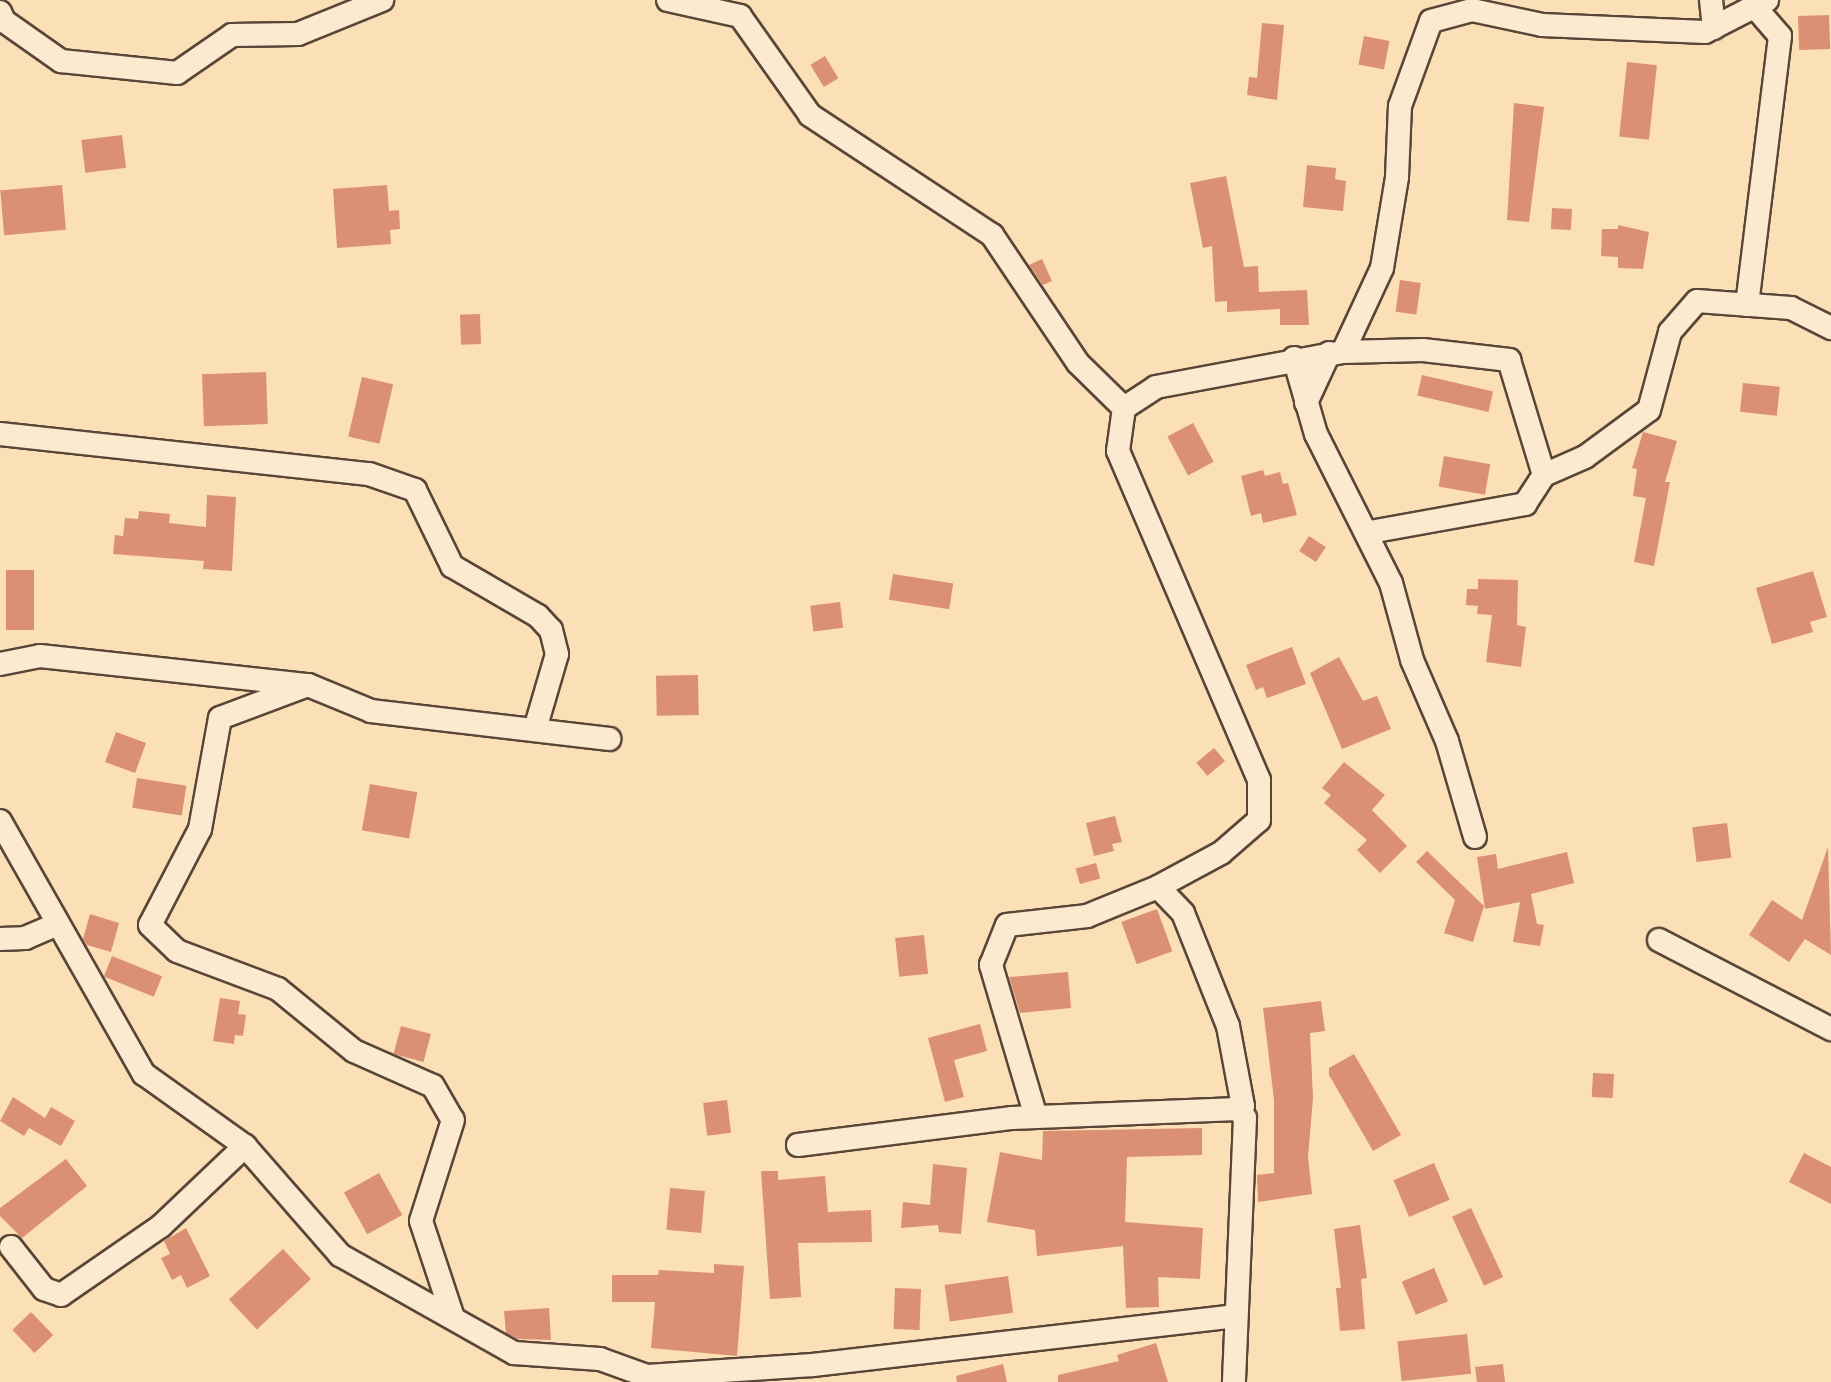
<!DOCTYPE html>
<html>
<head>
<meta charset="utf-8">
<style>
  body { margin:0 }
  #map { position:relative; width:1831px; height:1382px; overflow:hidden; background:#fbdfb7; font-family:"Gentium Book Plus",serif }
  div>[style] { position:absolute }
  .building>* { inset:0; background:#dc9073; transform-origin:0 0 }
  .roads { filter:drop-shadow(2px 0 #594638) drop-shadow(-2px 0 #594638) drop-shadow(0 2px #594638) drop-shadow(0 -2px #594638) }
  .minor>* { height:22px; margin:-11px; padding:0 11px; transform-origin:11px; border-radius:11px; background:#fcead0 }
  span { translate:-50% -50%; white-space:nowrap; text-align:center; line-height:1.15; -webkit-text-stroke:7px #fcead0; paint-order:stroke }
</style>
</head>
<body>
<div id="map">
  <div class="building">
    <div style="left:1829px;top:15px;width:34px;height:31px;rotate:88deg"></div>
    <div style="clip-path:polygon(1262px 23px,1284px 25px,1277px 100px,1247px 95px,1249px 77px,1257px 78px)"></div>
    <div style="left:1364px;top:36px;width:26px;height:29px;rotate:11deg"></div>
    <div style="left:825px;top:56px;width:26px;height:17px;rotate:59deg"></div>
    <div style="left:1627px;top:62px;width:30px;height:75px;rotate:6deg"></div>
    <div style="clip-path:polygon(1514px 103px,1544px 107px,1529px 222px,1507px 220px)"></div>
    <div style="left:122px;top:135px;width:33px;height:41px;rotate:83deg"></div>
    <div style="clip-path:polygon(1307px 165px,1336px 168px,1335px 179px,1346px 181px,1343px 211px,1303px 207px)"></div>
    <div style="clip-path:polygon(1226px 176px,1244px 267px,1258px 266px,1259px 292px,1307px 290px,1309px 325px,1280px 325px,1280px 309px,1227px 312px,1227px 301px,1215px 302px,1212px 246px,1203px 248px,1190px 183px)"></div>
    <div style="left:62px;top:185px;width:45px;height:62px;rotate:85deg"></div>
    <div style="clip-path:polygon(387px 185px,389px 211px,399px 210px,400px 229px,390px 230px,391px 244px,337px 248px,333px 189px)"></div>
    <div style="left:1552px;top:208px;width:20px;height:21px;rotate:3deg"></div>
    <div style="clip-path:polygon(1618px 225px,1649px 232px,1643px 269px,1618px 268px,1618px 257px,1601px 256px,1602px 229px,1618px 229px)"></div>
    <div style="clip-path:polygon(1042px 259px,1052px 281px,1043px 285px,1029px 265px)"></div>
    <div style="left:1400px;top:280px;width:21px;height:32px;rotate:8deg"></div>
    <div style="left:480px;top:314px;width:30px;height:20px;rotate:88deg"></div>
    <div style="left:266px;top:372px;width:52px;height:64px;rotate:88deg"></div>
    <div style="left:1422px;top:375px;width:73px;height:21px;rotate:13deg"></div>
    <div style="left:362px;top:377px;width:32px;height:61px;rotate:13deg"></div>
    <div style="left:1743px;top:383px;width:37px;height:29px;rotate:6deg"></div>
    <div style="left:1193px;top:423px;width:44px;height:29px;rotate:62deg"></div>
    <div style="clip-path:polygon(1643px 432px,1677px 441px,1665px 482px,1670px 482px,1654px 566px,1634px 562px,1646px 498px,1633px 496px,1637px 469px,1632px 468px)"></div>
    <div style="left:1444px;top:456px;width:47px;height:31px;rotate:10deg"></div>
    <div style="clip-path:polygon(1263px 470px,1265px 476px,1280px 472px,1283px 484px,1288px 483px,1297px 515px,1263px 523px,1261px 513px,1251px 516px,1241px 476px)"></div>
    <div style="clip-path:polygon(207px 495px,236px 497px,232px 571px,203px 569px,204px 561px,113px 554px,115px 535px,123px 536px,125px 518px,138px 519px,139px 511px,170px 514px,169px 523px,206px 527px)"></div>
    <div style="left:1309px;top:536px;width:20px;height:18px;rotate:33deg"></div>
    <div style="left:6px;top:570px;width:28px;height:60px"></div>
    <div style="clip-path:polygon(1813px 571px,1827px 617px,1810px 622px,1813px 632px,1772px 644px,1756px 588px)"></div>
    <div style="left:893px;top:574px;width:61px;height:26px;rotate:9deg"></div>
    <div style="clip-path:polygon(1478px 579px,1518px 580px,1517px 625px,1526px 627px,1521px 667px,1486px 662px,1492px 615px,1477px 614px,1478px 606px,1466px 605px,1467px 589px,1478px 589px)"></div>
    <div style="left:840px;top:602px;width:26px;height:30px;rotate:83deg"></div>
    <div style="clip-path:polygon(1292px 647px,1306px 684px,1267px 698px,1263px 687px,1256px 690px,1246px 665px)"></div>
    <div style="clip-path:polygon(1339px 657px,1363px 701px,1377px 696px,1391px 729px,1342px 749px,1310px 673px)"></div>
    <div style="left:698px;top:675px;width:40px;height:42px;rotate:89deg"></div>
    <div style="left:116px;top:732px;width:32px;height:32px;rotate:20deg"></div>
    <div style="left:1214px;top:748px;width:17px;height:23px;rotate:50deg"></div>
    <div style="clip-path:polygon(1344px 762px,1385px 795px,1372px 810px,1407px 846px,1380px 873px,1357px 850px,1367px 840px,1324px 803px,1331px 795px,1322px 788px)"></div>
    <div style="left:137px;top:778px;width:50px;height:30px;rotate:9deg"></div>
    <div style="left:370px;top:784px;width:48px;height:47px;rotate:10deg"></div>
    <div style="clip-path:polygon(1115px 816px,1122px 842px,1112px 844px,1114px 851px,1094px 856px,1086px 823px)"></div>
    <div style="left:1727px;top:823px;width:35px;height:35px;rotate:83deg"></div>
    <div style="clip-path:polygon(1828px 847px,1831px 955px,1805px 939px,1789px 962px,1749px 935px,1772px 900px,1802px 920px)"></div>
    <div style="clip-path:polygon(1427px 851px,1484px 906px,1473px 942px,1444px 933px,1455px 900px,1416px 862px)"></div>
    <div style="clip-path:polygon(1567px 852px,1574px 883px,1531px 894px,1537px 924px,1544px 925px,1540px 946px,1513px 942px,1520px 902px,1485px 909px,1477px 857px,1496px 854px,1498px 869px)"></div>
    <div style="left:1096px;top:863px;width:16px;height:21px;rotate:75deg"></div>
    <div style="left:1157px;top:909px;width:45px;height:38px;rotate:70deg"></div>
    <div style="clip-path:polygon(90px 914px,119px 923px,111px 952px,87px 945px,83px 939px)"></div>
    <div style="left:924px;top:935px;width:39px;height:29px;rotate:84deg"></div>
    <div style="left:112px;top:956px;width:54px;height:22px;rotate:22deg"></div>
    <div style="clip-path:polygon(1068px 972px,1071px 1008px,1020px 1013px,1009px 977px)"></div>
    <div style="clip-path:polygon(220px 998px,240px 1001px,238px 1014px,246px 1015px,243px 1036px,235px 1035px,234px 1044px,213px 1041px)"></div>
    <div style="clip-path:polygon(1321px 1001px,1325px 1031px,1310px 1033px,1313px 1098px,1308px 1157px,1312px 1194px,1258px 1202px,1257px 1175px,1274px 1173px,1274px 1100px,1263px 1008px)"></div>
    <div style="clip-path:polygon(980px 1024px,987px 1051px,954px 1060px,964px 1097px,945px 1102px,928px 1038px)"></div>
    <div style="left:401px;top:1026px;width:31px;height:29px;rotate:15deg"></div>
    <div style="clip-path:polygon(1354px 1054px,1401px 1135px,1373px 1151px,1329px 1075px,1329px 1068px)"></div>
    <div style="left:1593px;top:1073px;width:21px;height:24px;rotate:3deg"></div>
    <div style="clip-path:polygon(13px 1097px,45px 1118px,51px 1107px,75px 1121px,61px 1146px,29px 1128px,24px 1136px,0 1121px)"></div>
    <div style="left:727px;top:1100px;width:33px;height:24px;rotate:83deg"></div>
    <div style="clip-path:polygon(1202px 1128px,1202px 1155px,1127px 1157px,1125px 1222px,1203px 1228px,1200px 1279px,1158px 1277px,1159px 1307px,1126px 1308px,1123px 1246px,1037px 1256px,1035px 1230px,987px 1222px,1000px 1152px,1042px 1160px,1043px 1131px)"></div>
    <div style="clip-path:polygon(1804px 1153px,1831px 1167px,1831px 1204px,1789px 1182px)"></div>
    <div style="clip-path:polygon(66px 1159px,87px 1186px,22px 1238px,0 1216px,0 1208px)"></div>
    <div style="left:1434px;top:1163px;width:40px;height:44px;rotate:67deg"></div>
    <div style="clip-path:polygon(933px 1164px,967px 1168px,961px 1234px,939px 1232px,938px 1225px,901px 1228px,903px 1202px,930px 1205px)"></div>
    <div style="clip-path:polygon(761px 1171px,778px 1171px,778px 1180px,825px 1176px,828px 1212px,871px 1210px,872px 1242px,798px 1243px,801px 1297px,770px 1299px)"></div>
    <div style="left:379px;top:1173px;width:48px;height:40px;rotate:61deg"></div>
    <div style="left:670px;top:1188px;width:35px;height:42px;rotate:5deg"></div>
    <div style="left:1471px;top:1208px;width:76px;height:21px;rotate:65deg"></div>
    <div style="clip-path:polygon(1360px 1225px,1367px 1278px,1361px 1279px,1365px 1329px,1340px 1331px,1336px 1288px,1341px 1288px,1334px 1229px)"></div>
    <div style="clip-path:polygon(186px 1228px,210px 1276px,187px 1288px,181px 1275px,172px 1280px,161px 1258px,170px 1254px,164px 1241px)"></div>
    <div style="left:283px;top:1249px;width:41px;height:74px;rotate:47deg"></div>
    <div style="clip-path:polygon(714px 1264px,744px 1266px,737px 1356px,651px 1348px,655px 1302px,612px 1302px,612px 1275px,658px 1275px,659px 1270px,714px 1273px)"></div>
    <div style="left:1434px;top:1268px;width:36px;height:35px;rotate:67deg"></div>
    <div style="left:1008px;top:1276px;width:37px;height:64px;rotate:82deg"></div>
    <div style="left:895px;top:1288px;width:26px;height:41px;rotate:2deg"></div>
    <div style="clip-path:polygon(549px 1308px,551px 1340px,518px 1339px,506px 1333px,504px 1311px)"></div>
    <div style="left:31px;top:1312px;width:32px;height:26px;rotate:46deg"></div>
    <div style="left:1467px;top:1334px;width:40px;height:70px;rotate:84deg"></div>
    <div style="clip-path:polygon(1156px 1343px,1168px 1382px,1058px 1382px,1058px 1375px,1119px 1361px,1117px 1355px)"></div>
    <div style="clip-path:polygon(1003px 1364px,1007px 1382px,957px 1382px,956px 1376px)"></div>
    <div style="clip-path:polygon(1503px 1364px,1505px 1382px,1477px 1382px,1475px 1367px)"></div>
  </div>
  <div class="roads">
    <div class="minor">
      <div style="left:668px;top:0;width:74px;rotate:12.5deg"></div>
      <div style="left:740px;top:16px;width:121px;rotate:54.7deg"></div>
      <div style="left:810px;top:115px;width:218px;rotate:33.4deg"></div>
      <div style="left:992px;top:235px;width:154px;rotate:56.1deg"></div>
      <div style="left:1078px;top:363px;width:64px;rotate:44.4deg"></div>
      <div style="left:1711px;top:0;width:28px;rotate:84deg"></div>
      <div style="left:0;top:12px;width:10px;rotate:66deg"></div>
      <div style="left:4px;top:21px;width:70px;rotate:35.1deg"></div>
      <div style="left:61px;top:61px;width:117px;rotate:5.9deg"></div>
      <div style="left:177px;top:73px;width:67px;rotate:-34.6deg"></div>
      <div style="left:232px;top:35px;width:66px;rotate:-0.9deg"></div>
      <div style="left:298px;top:34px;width:91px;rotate:-22deg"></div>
      <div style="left:1747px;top:305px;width:271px;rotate:-83deg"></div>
      <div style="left:1780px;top:36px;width:37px;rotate:-131deg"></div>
      <div style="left:1343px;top:352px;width:80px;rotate:-1.4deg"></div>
      <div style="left:1423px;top:350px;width:87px;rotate:6.6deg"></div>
      <div style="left:1509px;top:360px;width:120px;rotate:73.1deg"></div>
      <div style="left:1544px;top:475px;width:45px;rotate:-23.7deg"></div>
      <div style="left:1585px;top:457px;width:79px;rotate:-36.3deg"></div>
      <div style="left:1649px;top:410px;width:81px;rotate:-74.9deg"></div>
      <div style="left:1670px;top:332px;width:41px;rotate:-48.9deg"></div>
      <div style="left:1697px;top:301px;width:94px;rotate:4.3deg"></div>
      <div style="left:1791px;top:308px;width:45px;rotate:26.6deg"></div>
      <div style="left:1294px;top:358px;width:79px;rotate:73.9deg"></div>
      <div style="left:1316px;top:434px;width:167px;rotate:63.3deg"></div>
      <div style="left:1391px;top:583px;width:80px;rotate:74.7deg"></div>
      <div style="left:1412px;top:660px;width:88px;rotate:66.6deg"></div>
      <div style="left:1447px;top:741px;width:100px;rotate:73.7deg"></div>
      <div style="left:1306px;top:403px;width:55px;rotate:-65.3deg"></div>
      <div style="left:0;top:434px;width:371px;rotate:6.2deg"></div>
      <div style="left:369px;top:474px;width:49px;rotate:19.2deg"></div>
      <div style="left:415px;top:490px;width:85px;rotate:64deg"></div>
      <div style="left:452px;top:566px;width:99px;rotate:30.2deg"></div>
      <div style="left:538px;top:616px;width:19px;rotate:47deg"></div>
      <div style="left:551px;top:630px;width:25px;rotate:76deg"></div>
      <div style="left:557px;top:654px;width:78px;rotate:106.3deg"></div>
      <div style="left:1370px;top:532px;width:158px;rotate:-10.2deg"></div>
      <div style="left:1525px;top:504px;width:35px;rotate:-57deg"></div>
      <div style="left:0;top:664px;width:41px;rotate:-11.3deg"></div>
      <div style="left:40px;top:656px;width:270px;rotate:6.2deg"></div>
      <div style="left:308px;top:685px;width:68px;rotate:22.4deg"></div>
      <div style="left:371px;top:711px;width:240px;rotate:6.7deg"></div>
      <div style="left:308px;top:685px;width:94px;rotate:159.4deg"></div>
      <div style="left:220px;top:718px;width:113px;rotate:100.2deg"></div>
      <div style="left:200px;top:829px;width:108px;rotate:117.5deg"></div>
      <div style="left:150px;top:925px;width:37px;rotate:44deg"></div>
      <div style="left:177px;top:951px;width:108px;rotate:20.6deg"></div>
      <div style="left:278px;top:989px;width:98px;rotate:39.2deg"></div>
      <div style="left:354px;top:1051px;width:86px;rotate:23.9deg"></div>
      <div style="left:433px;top:1086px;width:39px;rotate:60deg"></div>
      <div style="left:453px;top:1120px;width:106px;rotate:107.6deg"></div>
      <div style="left:421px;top:1221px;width:99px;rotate:71.7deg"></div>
      <div style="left:0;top:821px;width:291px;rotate:60.4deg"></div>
      <div style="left:144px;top:1074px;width:124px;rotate:35.5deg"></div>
      <div style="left:245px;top:1146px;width:145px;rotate:48.9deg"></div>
      <div style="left:340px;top:1255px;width:200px;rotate:29.4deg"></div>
      <div style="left:514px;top:1353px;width:86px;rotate:4deg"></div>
      <div style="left:600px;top:1359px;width:50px;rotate:19.9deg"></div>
      <div style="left:647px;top:1376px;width:166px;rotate:-3.8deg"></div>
      <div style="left:813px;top:1365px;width:426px;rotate:-6.6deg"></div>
      <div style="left:1158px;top:887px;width:36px;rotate:46deg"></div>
      <div style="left:1183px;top:913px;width:122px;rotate:68.3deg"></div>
      <div style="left:1228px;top:1026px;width:81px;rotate:79.4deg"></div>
      <div style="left:1243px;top:1106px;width:6px;rotate:149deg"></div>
      <div style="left:0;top:939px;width:25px;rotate:-2deg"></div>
      <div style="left:25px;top:938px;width:36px;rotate:-23deg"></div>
      <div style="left:1659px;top:940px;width:194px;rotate:27.4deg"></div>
      <div style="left:1036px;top:1117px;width:159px;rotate:-106.5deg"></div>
      <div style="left:991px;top:965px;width:43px;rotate:-68.2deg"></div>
      <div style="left:1007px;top:925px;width:81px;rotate:-6.4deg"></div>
      <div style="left:1087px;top:916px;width:77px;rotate:-22.2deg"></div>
      <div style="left:1158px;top:887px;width:72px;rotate:-28.4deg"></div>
      <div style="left:1221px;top:853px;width:50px;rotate:-41deg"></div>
      <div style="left:1259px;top:820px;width:40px;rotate:-90deg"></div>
      <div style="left:1259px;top:780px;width:358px;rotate:-113.2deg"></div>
      <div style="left:1118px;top:451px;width:43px;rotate:-82.1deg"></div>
      <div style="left:1124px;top:408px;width:38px;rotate:-33deg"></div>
      <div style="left:1156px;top:387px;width:190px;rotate:-10.6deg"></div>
      <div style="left:1343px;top:352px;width:93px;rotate:-65.1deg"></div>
      <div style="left:1382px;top:268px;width:92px;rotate:-80.6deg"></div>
      <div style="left:1397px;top:177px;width:71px;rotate:-87.6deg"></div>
      <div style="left:1400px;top:106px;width:90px;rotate:-70deg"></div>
      <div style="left:1431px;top:21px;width:42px;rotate:-15deg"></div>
      <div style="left:1472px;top:10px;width:72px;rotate:12.1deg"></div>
      <div style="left:1542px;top:25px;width:163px;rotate:2.5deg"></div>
      <div style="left:1705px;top:32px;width:70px;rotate:-27.3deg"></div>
      <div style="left:798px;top:1145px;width:216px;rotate:-7.2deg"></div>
      <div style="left:1012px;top:1118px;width:226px;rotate:-2.3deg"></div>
      <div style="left:1238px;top:1109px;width:11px;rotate:52deg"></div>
      <div style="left:1245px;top:1118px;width:264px;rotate:92.4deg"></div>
      <div style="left:11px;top:1247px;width:53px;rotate:51.8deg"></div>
      <div style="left:44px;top:1289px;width:18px;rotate:19deg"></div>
      <div style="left:61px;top:1295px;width:121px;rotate:-34.6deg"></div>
      <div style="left:161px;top:1226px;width:116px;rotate:-43.6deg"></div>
    </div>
  </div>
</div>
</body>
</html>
